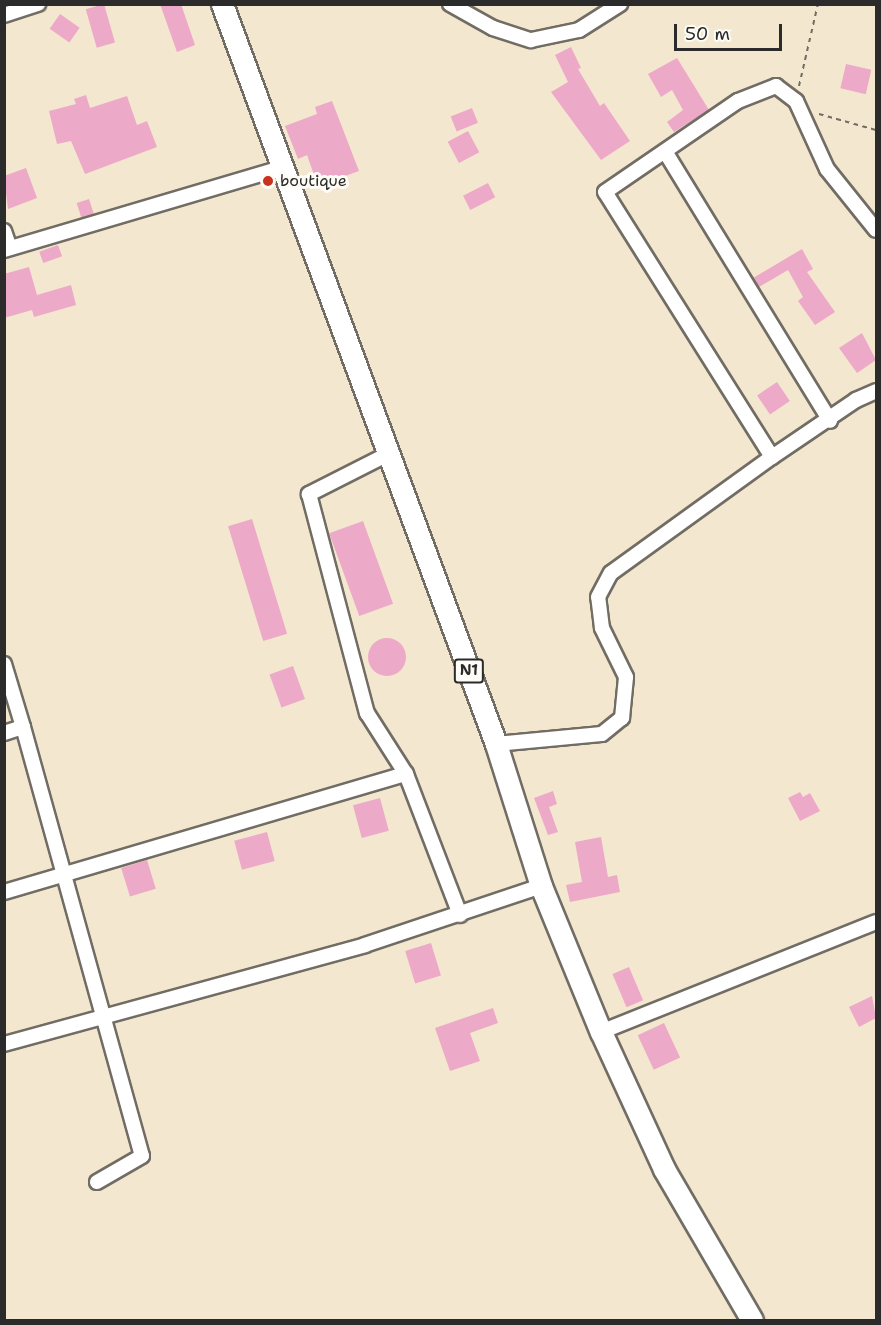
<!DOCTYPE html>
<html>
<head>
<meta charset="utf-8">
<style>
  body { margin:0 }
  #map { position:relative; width:881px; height:1325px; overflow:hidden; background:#f4e7cf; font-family:"Shantell Sans",sans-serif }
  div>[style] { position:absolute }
  .building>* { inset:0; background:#eda9c8; transform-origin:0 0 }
  .round { border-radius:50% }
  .path>* { height:2px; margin-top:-1px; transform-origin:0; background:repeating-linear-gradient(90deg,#716d64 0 4.5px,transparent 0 9px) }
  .roads { filter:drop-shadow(2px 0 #716d64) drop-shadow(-2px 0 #716d64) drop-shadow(0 2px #716d64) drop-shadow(0 -2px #716d64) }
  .minor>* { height:14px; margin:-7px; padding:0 7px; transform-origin:7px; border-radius:7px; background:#fff }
  .highway>* { height:21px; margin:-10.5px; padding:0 10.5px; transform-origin:10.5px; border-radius:10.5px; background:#fff }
  .dots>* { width:16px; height:16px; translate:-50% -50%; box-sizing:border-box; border:3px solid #fdfcf7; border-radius:50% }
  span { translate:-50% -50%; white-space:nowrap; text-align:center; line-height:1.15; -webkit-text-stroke:6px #fdfcf7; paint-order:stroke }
  .shield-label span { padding:2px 4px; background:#fdfcf7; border:2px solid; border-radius:4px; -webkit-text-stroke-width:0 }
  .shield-label { font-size:15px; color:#2b2b2b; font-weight:700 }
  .poi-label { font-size:16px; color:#2b2b2b }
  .left { translate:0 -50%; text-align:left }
  .frame { position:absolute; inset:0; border:6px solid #2b2b2b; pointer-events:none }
  .scale { position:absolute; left:674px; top:24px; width:108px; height:27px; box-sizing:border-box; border:3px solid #2b2b2b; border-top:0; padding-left:8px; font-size:18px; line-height:21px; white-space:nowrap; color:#2b2b2b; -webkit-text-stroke:4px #fdfcf7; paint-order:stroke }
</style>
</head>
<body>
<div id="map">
  <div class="building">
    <div style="left:104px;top:4px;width:40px;height:19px;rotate:74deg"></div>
    <div style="clip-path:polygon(160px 4px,181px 4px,195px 45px,177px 52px)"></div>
    <div style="left:60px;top:14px;width:24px;height:18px;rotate:35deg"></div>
    <div style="clip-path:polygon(571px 47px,581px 68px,578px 69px,600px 106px,604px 103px,630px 141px,601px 160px,551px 92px,568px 82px,555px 55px)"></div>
    <div style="clip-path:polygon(677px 58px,709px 110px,674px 132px,667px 122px,683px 110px,672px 90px,661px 97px,648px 74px)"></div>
    <div style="left:846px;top:64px;width:26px;height:25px;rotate:13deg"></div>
    <div style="clip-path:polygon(86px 95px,90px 108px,127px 96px,137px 125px,147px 121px,157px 147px,85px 174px,71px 141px,57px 144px,49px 111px,76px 104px,74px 99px)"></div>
    <div style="clip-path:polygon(332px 101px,359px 171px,318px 186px,307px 155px,298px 159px,285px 126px,317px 114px,315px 107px)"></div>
    <div style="left:472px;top:108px;width:16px;height:23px;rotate:68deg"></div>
    <div style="left:468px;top:131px;width:24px;height:23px;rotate:62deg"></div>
    <div style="clip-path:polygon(26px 168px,37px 198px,8px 209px,4px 176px)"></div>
    <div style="left:488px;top:183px;width:16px;height:28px;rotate:63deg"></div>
    <div style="left:89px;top:199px;width:16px;height:13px;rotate:72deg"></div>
    <div style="left:58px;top:245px;width:12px;height:20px;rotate:70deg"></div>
    <div style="clip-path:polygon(802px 249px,813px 269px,807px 272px,835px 312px,815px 325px,798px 301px,803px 297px,788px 270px,759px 287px,753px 278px)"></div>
    <div style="clip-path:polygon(29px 267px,37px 295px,71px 285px,76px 305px,34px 317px,32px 310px,4px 318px,4px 274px)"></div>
    <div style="clip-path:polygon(862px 333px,876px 360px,857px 373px,839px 348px)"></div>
    <div style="left:777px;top:382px;width:23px;height:24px;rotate:56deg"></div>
    <div style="left:252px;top:519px;width:120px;height:25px;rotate:73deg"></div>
    <div style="left:363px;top:521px;width:88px;height:36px;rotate:70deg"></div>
    <div class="round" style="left:368px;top:638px;width:38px;height:38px"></div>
    <div style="left:293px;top:666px;width:35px;height:25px;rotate:70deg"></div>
    <div style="clip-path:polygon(553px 791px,557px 804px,549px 807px,558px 832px,548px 835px,534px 798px)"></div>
    <div style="clip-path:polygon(800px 792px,803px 797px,810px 793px,820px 811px,800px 821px,788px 798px)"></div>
    <div style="left:380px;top:798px;width:34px;height:28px;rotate:75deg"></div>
    <div style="left:267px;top:832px;width:30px;height:34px;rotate:75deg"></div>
    <div style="clip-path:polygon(601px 837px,608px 877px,617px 875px,620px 892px,570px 902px,566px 885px,582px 882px,575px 842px)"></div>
    <div style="left:147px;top:860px;width:30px;height:27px;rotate:73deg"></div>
    <div style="left:431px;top:943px;width:34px;height:27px;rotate:73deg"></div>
    <div style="left:629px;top:967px;width:36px;height:18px;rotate:67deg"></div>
    <div style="clip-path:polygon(872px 996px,876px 1018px,859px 1027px,849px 1007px)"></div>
    <div style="clip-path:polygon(493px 1008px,498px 1023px,470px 1033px,480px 1061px,450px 1071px,435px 1028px)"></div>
    <div style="left:664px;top:1023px;width:38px;height:29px;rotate:65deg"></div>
  </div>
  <div class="path">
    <div style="left:799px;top:86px;width:84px;rotate:-77deg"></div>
    <div style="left:819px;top:114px;width:59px;rotate:15.7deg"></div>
  </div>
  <div class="roads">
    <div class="minor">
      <div style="left:450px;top:4px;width:49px;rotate:29.2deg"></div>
      <div style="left:493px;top:28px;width:40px;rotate:18deg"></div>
      <div style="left:531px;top:40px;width:49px;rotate:-11.8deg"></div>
      <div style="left:579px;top:30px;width:49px;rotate:-32.4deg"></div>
      <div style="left:4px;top:15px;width:36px;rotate:-18deg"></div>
      <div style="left:666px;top:153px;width:314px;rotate:58.5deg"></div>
      <div style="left:4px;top:231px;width:18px;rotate:71deg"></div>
      <div style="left:4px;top:250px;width:289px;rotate:-16.5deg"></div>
      <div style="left:388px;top:454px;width:89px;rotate:153.1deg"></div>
      <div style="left:309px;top:494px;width:227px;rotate:75.2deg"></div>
      <div style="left:367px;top:713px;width:72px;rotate:57.4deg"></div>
      <div style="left:406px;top:774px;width:151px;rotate:69deg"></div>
      <div style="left:772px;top:457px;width:102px;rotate:-34.2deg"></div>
      <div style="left:856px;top:400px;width:22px;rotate:-24deg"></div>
      <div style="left:4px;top:664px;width:66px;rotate:73.2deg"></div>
      <div style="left:4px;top:733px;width:20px;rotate:-18deg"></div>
      <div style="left:23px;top:727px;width:445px;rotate:74.5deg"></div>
      <div style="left:142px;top:1156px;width:52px;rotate:150deg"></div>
      <div style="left:496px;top:744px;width:106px;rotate:-5.4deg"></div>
      <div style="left:602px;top:734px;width:26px;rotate:-39deg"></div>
      <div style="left:622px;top:718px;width:41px;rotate:-84.4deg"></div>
      <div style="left:626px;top:677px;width:55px;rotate:-116.1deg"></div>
      <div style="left:602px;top:628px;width:31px;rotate:-97deg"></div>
      <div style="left:598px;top:597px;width:27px;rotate:-62deg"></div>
      <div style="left:611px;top:573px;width:198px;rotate:-35.8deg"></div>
      <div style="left:772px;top:457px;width:313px;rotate:-122.2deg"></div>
      <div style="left:605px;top:192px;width:161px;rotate:-34.4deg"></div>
      <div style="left:738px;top:101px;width:41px;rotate:-21.5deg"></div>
      <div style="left:776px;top:86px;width:25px;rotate:37deg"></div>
      <div style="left:796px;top:101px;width:75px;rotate:65.5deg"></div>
      <div style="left:827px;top:169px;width:78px;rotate:51.2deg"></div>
      <div style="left:4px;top:892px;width:419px;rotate:-16.4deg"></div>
      <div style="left:601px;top:1032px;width:296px;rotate:-21.8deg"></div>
      <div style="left:4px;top:1044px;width:374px;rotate:-15.3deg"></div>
      <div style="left:365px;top:945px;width:186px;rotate:-18.5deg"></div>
    </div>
    <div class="highway">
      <div style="left:222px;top:4px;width:789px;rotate:69.68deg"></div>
      <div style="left:496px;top:744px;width:149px;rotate:72.4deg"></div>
      <div style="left:541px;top:886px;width:158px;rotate:67.7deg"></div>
      <div style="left:601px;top:1032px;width:151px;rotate:65.3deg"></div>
      <div style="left:664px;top:1169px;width:175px;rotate:59.8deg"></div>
    </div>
  </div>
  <div class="dots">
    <div style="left:268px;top:181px;background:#c8321e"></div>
  </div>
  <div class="shield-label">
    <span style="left:469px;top:671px">N1</span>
  </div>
  <div class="poi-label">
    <span class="left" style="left:280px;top:181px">boutique</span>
  </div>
  <div class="frame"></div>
  <div class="scale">50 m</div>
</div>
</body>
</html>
